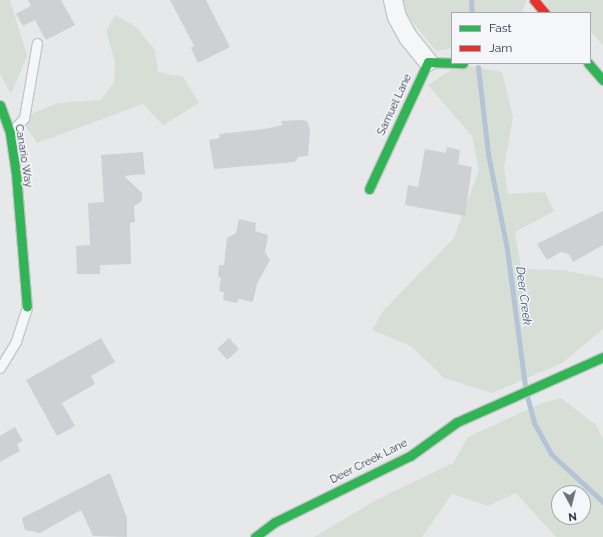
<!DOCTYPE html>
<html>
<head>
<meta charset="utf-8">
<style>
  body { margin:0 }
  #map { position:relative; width:603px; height:537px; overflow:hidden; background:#e6e8ea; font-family:Raleway,sans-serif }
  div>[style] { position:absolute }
  .green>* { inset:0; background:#d6ded6 }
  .stream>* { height:5px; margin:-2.5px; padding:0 2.5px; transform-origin:2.5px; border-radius:2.5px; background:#b4c4d5 }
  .building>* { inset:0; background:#ced0d3; transform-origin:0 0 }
  .roads { filter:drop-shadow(1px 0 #c4c6c8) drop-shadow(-1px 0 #c4c6c8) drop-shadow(0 1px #c4c6c8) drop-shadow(0 -1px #c4c6c8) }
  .lane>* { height:9px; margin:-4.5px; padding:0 4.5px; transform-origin:4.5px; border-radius:4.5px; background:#f5f6f7 }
  .street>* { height:18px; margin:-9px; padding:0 9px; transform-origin:9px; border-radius:9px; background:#f5f6f7 }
  .fast>* { height:9px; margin:-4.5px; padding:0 4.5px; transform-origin:4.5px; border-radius:4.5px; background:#30b455 }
  .jam>* { height:9px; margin:-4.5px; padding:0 4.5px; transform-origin:4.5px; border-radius:4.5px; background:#e5322d }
  span { translate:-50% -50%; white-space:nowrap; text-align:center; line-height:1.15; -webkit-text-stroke:3px #f4f6f9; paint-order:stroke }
  .street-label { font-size:11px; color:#2b3445 }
  .water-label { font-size:12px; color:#34527a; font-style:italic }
  .legend { position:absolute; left:451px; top:12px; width:140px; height:52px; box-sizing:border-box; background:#f4f6f9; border:1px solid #a4a8b1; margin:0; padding:5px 7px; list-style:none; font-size:12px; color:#2b3445 }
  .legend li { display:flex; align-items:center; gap:8px; height:20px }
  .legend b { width:20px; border:1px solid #a4a8b1 }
  .north { position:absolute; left:551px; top:485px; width:40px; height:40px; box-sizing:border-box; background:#f4f6f9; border:1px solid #a4a8b1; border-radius:50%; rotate:173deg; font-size:11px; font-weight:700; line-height:16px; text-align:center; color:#2b3445 }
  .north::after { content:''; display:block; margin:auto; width:14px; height:18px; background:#6c737f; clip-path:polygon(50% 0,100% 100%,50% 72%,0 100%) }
</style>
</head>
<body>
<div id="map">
  <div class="green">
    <div style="clip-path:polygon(0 0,10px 0,27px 56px,11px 94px,0 74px)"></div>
    <div style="clip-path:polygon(395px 0,527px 0,521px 13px,452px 13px,452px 48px,436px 51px)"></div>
    <div style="clip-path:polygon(544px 0,603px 0,603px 45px,590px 31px,590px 13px,552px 13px)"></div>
    <div style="clip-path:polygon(115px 15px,136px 27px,155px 50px,158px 72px,183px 77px,199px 103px,163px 125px,143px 104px,37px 143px,26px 127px,31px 114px,58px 103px,101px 100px,114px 82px,115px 62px,106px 31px)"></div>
    <div style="clip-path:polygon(460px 64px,502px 72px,513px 117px,504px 167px,508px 194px,545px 192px,554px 211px,515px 232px,521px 269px,563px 270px,603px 278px,603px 329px,562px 363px,492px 393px,444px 378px,411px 346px,372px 330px,384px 310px,454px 238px,479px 170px,472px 136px,428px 85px)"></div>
    <div style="clip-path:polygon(evenodd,561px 398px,596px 425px,603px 439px,603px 537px,556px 537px,516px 493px,488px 506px,452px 494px,422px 537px,314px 537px,378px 499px,453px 463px,468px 437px,542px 403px,561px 398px,559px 493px,583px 493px,583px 517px,559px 517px,559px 493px)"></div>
  </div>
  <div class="stream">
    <div style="left:471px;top:0;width:13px;rotate:86deg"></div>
    <div style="left:478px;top:67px;width:88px;rotate:83.4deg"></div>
    <div style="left:488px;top:154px;width:97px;rotate:78.7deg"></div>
    <div style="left:507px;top:249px;width:138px;rotate:82.5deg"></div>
    <div style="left:527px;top:396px;width:28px;rotate:75deg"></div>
    <div style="left:534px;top:423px;width:35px;rotate:61deg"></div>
    <div style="left:551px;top:454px;width:71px;rotate:42.7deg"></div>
  </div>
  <div class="building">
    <div style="clip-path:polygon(28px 0,61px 0,75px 25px,46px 40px,35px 20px,23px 26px,16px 14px,31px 6px)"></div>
    <div style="clip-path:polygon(170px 0,206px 0,230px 47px,198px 63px,191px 48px,194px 46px)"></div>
    <div style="clip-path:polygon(303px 120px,308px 122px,310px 131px,308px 156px,298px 157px,295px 162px,214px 169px,209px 140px,220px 138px,219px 134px,265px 129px,282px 125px,281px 121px)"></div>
    <div style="clip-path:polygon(447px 147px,460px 150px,458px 164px,472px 167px,465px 216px,405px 205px,408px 185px,418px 187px,425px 149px,446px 153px)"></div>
    <div style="clip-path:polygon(143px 152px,145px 174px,124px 176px,142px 193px,142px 201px,134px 206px,135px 222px,130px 223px,131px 264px,100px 265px,100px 274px,77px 274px,76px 246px,90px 245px,88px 203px,104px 202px,101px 155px)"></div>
    <div style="clip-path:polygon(603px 211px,603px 245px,573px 262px,569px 254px,561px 252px,547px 260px,537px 244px)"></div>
    <div style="clip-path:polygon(239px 219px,256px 223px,255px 231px,268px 235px,265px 252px,270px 260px,257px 284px,253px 302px,239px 299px,237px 303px,223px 300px,224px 292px,219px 291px,221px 278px,218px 277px,219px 265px,224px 265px,227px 238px,236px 233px)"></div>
    <div style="clip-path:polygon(101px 338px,115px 362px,91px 376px,95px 384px,62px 403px,75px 426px,57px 436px,26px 380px)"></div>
    <div style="left:229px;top:338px;width:15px;height:16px;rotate:48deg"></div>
    <div style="clip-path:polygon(15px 427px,23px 441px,17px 444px,20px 451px,0 462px,0 436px)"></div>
    <div style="clip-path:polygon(110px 473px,127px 518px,127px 537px,93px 536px,81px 510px,40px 533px,25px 530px,22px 518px)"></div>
  </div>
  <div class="roads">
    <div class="lane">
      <div style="left:11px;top:132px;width:19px;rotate:-47deg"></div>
      <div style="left:24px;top:118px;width:76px;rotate:-80.2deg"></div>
      <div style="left:0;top:368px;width:31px;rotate:-59deg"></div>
      <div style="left:16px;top:341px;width:36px;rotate:-72deg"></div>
    </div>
    <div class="street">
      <div style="left:393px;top:0;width:17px;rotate:77deg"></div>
      <div style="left:397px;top:17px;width:23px;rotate:61deg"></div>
      <div style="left:408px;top:37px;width:32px;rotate:51deg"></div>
    </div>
    <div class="fast">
      <div style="left:588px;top:63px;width:23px;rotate:49deg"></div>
      <div style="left:0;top:105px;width:30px;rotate:70deg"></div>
      <div style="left:10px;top:133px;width:41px;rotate:81.7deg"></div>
      <div style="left:16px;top:174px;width:133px;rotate:85.3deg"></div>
      <div style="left:369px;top:189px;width:140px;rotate:-65.1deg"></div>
      <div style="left:428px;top:62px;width:35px;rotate:2deg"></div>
      <div style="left:255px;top:537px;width:25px;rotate:-37deg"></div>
      <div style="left:275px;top:522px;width:150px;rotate:-26.1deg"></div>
      <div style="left:410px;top:456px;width:58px;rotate:-35.9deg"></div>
      <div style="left:457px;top:422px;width:160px;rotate:-24deg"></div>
    </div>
    <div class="jam">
      <div style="left:534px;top:0;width:17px;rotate:50deg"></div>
    </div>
  </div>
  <div class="street-label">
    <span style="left:395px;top:105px;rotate:-65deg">Samuel Lane</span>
    <span style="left:23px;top:156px;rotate:81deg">Canario Way</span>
    <span style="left:369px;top:462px;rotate:-27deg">Deer Creek Lane</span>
  </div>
  <div class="water-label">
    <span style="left:523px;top:296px;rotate:83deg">Deer Creek</span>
  </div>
  <ul class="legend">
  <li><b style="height:5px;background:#30b455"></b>Fast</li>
  <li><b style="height:5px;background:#e5322d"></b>Jam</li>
  </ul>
  <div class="north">N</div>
</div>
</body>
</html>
